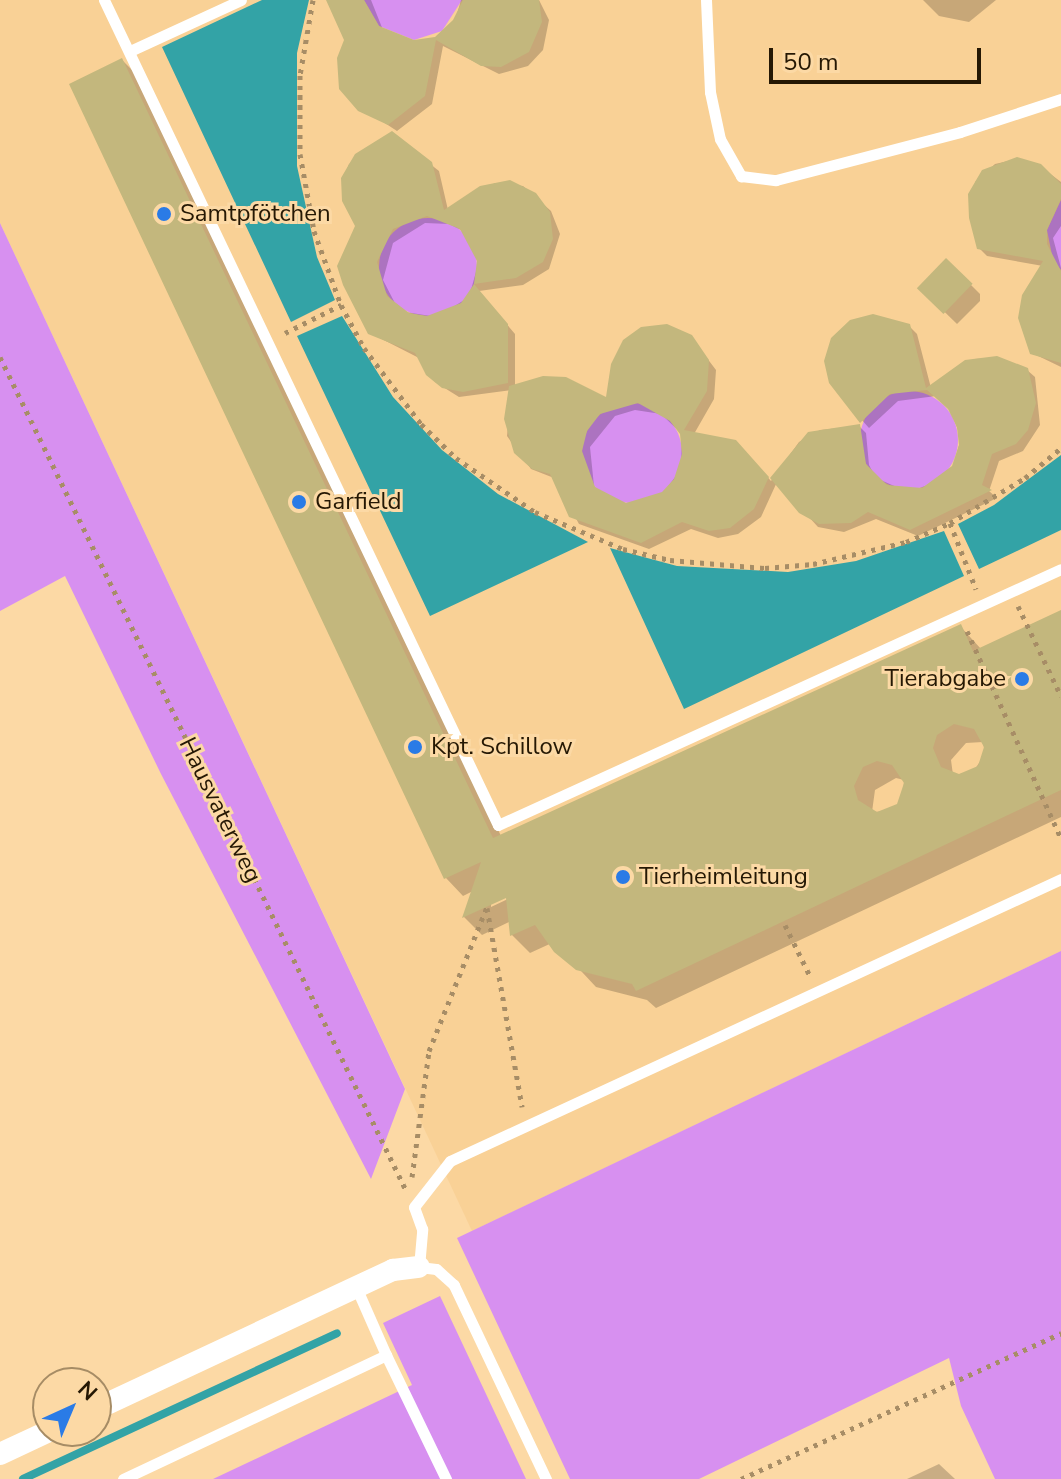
<!DOCTYPE html>
<html>
<head>
<meta charset="utf-8">
<style>
  body { margin:0 }
  #map { position:relative; width:1061px; height:1479px; overflow:hidden; background:#fcd9a5; font-family:"Nunito Sans",sans-serif }
  div>[style] { position:absolute }
  .built>* { inset:0; background:#f9d196 }
  .green>* { inset:0; background:#d790f0 }
  .round { border-radius:50% }
  .water>* { inset:0; background:#33a3a6 }
  .shadow>* { inset:0; background:#0003 }
  .stream>* { height:8px; margin:-4px; padding:0 4px; transform-origin:4px; border-radius:4px; background:#33a3a6 }
  .building>* { inset:0; background:#c3b77d; transform-origin:0 0 }
  .path>* { height:5px; margin-top:-2.5px; transform-origin:0; background:repeating-linear-gradient(90deg,#a78d66 0 4px,transparent 0 10px) }
  .lane>* { height:11px; margin:-5.5px; padding:0 5.5px; transform-origin:5.5px; border-radius:5.5px; background:#fff }
  .street>* { height:22px; margin:-11px; padding:0 11px; transform-origin:11px; border-radius:11px; background:#fff }
  .dots>* { width:22px; height:22px; translate:-50% -50%; box-sizing:border-box; border:4px solid #fcd9a5; border-radius:50% }
  span { translate:-50% -50%; white-space:nowrap; text-align:center; line-height:1.15; -webkit-text-stroke:6px #fcd9a5; paint-order:stroke }
  .poi-label { font-size:24px; color:#251804 }
  .left { translate:0 -50%; text-align:left }
  .right { translate:-100% -50%; text-align:right }
  .street-label { font-size:24px; color:#251804 }
  .north { position:absolute; left:32px; top:1367px; width:80px; height:80px; box-sizing:border-box; background:#fcd9a5; border:2px solid #a68c65; border-radius:50%; rotate:44deg; font-size:22px; font-weight:700; line-height:32px; text-align:center; color:#251804 }
  .north::after { content:''; display:block; margin:auto; width:28px; height:36px; background:#2a7be6; clip-path:polygon(50% 0,100% 100%,50% 72%,0 100%) }
  .scale { position:absolute; left:769px; top:48px; width:212px; height:36px; box-sizing:border-box; border:4px solid #251804; border-top:0; padding-left:10px; font-size:24px; line-height:28px; white-space:nowrap; color:#251804; -webkit-text-stroke:6px #fcd9a5; paint-order:stroke }
</style>
</head>
<body>
<div id="map">
  <div class="built">
    <div style="clip-path:polygon(0 0,1061px 0,1061px 951px,472px 1231px,0 223px)"></div>
  </div>
  <div class="green">
    <div style="clip-path:polygon(364px 0,462px 0,442px 31px,414px 40px,379px 26px)"></div>
    <div style="clip-path:polygon(1061px 200px,1061px 270px,1053px 260px,1047px 230px)"></div>
    <div class="round" style="left:379px;top:218px;width:98px;height:98px"></div>
    <div style="clip-path:polygon(0 223px,405px 1089px,371px 1179px,161px 774px,65px 576px,0 611px)"></div>
    <div class="round" style="left:860px;top:391px;width:98px;height:98px"></div>
    <div class="round" style="left:582px;top:403px;width:100px;height:100px"></div>
    <div style="clip-path:polygon(1061px 951px,1061px 1479px,995px 1479px,961px 1406px,949px 1358px,699px 1479px,570px 1479px,457px 1238px)"></div>
    <div style="clip-path:polygon(440px 1296px,526px 1479px,213px 1479px,412px 1385px,383px 1323px)"></div>
  </div>
  <div class="water">
    <div style="clip-path:polygon(262px 0,309px 0,297px 53px,297px 166px,317px 257px,335px 300px,291px 322px,162px 47px)"></div>
    <div style="clip-path:polygon(342px 316px,393px 397px,442px 450px,498px 494px,588px 542px,430px 616px,297px 336px)"></div>
    <div style="clip-path:polygon(1061px 455px,1061px 530px,979px 569px,958px 524px,994px 505px)"></div>
    <div style="clip-path:polygon(944px 531px,964px 576px,684px 709px,610px 548px,677px 566px,788px 572px,856px 561px)"></div>
  </div>
  <div class="shadow">
    <div style="clip-path:polygon(328px 0,371px 0,383px 30px,414px 42px,436px 39px,455px 21px,461px 0,539px 0,549px 20px,543px 50px,528px 66px,499px 74px,443px 46px,432px 104px,397px 131px,351px 101px,346px 39px)"></div>
    <div style="clip-path:polygon(923px 0,996px 0,969px 22px,939px 16px)"></div>
    <div style="clip-path:polygon(evenodd,122px 60px,140px 78px,501px 836px,960px 626px,981px 649px,1061px 612px,1061px 817px,656px 1008px,647px 1000px,596px 987px,554px 942px,530px 953px,512px 935px,511px 921px,482px 935px,464px 917px,473px 891px,463px 896px,446px 878px,122px 60px,983px 742px,985px 754px,973px 772px,953px 775px,951px 760px,966px 743px,983px 742px,122px 60px,896px 778px,904px 780px,903px 799px,892px 811px,872px 812px,875px 790px,896px 778px,122px 60px,515px 892px,516px 895px,491px 907px,491px 903px,515px 892px)"></div>
    <div style="clip-path:polygon(evenodd,392px 134px,439px 171px,448px 210px,495px 183px,523px 186px,551px 211px,560px 234px,549px 269px,523px 285px,479px 291px,515px 334px,515px 386px,607px 400px,691px 337px,716px 370px,714px 399px,694px 434px,743px 450px,771px 481px,799px 442px,820px 430px,859px 426px,866px 433px,869px 465px,876px 478px,908px 492px,942px 480px,953px 467px,961px 438px,950px 409px,936px 396px,898px 401px,869px 428px,835px 390px,909px 326px,917px 334px,931px 388px,974px 359px,997px 358px,1027px 370px,1035px 377px,1040px 425px,1023px 451px,999px 461px,989px 491px,997px 498px,918px 536px,876px 519px,844px 532px,818px 527px,777px 482px,761px 517px,738px 534px,718px 538px,691px 529px,649px 549px,579px 524px,554px 478px,531px 469px,507px 436px,511px 390px,459px 397px,435px 382px,419px 358px,370px 333px,358px 225px,343px 179px,349px 164px,392px 134px,425px 223px,449px 224px,465px 232px,479px 261px,469px 297px,437px 317px,399px 311px,383px 280px,393px 243px,425px 223px,392px 134px,635px 410px,661px 414px,682px 434px,681px 469px,661px 496px,625px 505px,604px 497px,594px 486px,590px 447px,615px 416px,635px 410px)"></div>
    <div style="clip-path:polygon(1017px 159px,1040px 166px,1061px 182px,1061px 226px,1053px 238px,1061px 268px,1061px 367px,1032px 353px,1043px 266px,987px 256px,979px 248px,975px 182px,995px 164px)"></div>
    <div style="clip-path:polygon(946px 260px,980px 294px,980px 301px,957px 324px,920px 288px)"></div>
    <div style="clip-path:polygon(939px 1464px,955px 1479px,907px 1479px)"></div>
  </div>
  <div class="stream">
    <div style="left:23px;top:1479px;width:346px;rotate:-24.9deg"></div>
  </div>
  <div class="building">
    <div style="clip-path:polygon(326px 0,364px 0,379px 26px,414px 40px,435px 37px,453px 20px,463px 0,539px 0,542px 22px,529px 52px,501px 67px,481px 66px,436px 40px,425px 96px,388px 125px,358px 111px,339px 89px,337px 58px,344px 40px)"></div>
    <div style="clip-path:polygon(evenodd,122px 58px,493px 838px,961px 624px,973px 651px,1061px 610px,1061px 790px,636px 991px,632px 984px,576px 970px,554px 952px,535px 925px,510px 936px,506px 898px,462px 918px,481px 862px,444px 879px,69px 84px,122px 58px,954px 724px,974px 729px,984px 747px,978px 766px,959px 774px,941px 767px,933px 748px,937px 735px,954px 724px,122px 58px,877px 761px,892px 765px,904px 783px,897px 804px,877px 812px,858px 800px,854px 786px,863px 767px,877px 761px)"></div>
    <div style="clip-path:polygon(evenodd,392px 131px,432px 162px,444px 210px,480px 186px,510px 180px,536px 193px,550px 212px,553px 239px,543px 262px,516px 278px,474px 284px,508px 324px,508px 383px,463px 392px,442px 388px,426px 375px,415px 353px,368px 334px,343px 285px,337px 266px,355px 226px,342px 201px,341px 178px,355px 154px,392px 131px,427px 216px,460px 229px,477px 261px,474px 284px,461px 303px,427px 316px,409px 313px,387px 296px,377px 262px,393px 229px,427px 216px)"></div>
    <div style="clip-path:polygon(1017px 157px,1041px 164px,1061px 184px,1061px 199px,1047px 230px,1047px 244px,1061px 271px,1061px 363px,1030px 354px,1018px 318px,1022px 295px,1043px 261px,977px 249px,969px 218px,968px 194px,982px 170px)"></div>
    <div style="left:946px;top:258px;width:37px;height:42px;rotate:44deg"></div>
    <div style="clip-path:polygon(873px 314px,910px 324px,926px 388px,965px 360px,997px 356px,1028px 368px,1036px 403px,1028px 430px,1016px 444px,992px 454px,982px 485px,992px 490px,910px 530px,868px 512px,851px 523px,819px 524px,799px 513px,770px 478px,808px 432px,860px 424px,866px 464px,887px 485px,922px 488px,952px 466px,959px 445px,957px 427px,948px 409px,927px 390px,890px 394px,860px 423px,829px 383px,824px 361px,831px 338px,850px 320px)"></div>
    <div style="clip-path:polygon(evenodd,667px 324px,692px 335px,709px 360px,707px 391px,684px 430px,736px 440px,769px 477px,754px 509px,730px 528px,709px 531px,682px 522px,641px 543px,569px 517px,550px 474px,532px 469px,514px 453px,504px 419px,509px 386px,543px 376px,566px 377px,606px 397px,611px 364px,623px 340px,641px 327px,667px 324px,638px 403px,670px 421px,680px 434px,682px 454px,674px 479px,662px 492px,626px 503px,595px 487px,582px 451px,587px 431px,600px 414px,638px 403px)"></div>
  </div>
  <div class="path">
    <div style="left:313px;top:0;width:76px;rotate:99.8deg"></div>
    <div style="left:300px;top:75px;width:79px;rotate:90deg"></div>
    <div style="left:300px;top:154px;width:78px;rotate:79.7deg"></div>
    <div style="left:314px;top:231px;width:79px;rotate:70deg"></div>
    <div style="left:341px;top:305px;width:49px;rotate:61.9deg"></div>
    <div style="left:364px;top:348px;width:95px;rotate:53.1deg"></div>
    <div style="left:421px;top:424px;width:49px;rotate:44.2deg"></div>
    <div style="left:456px;top:458px;width:96px;rotate:34.4deg"></div>
    <div style="left:535px;top:512px;width:95px;rotate:22.8deg"></div>
    <div style="left:623px;top:549px;width:48px;rotate:13.2deg"></div>
    <div style="left:670px;top:560px;width:95px;rotate:4.8deg"></div>
    <div style="left:765px;top:568px;width:48px;rotate:-4.8deg"></div>
    <div style="left:813px;top:564px;width:96px;rotate:-13.3deg"></div>
    <div style="left:906px;top:542px;width:48px;rotate:-23.4deg"></div>
    <div style="left:950px;top:523px;width:87px;rotate:-31deg"></div>
    <div style="left:1025px;top:478px;width:47px;rotate:-39.8deg"></div>
    <div style="left:285px;top:333px;width:63px;rotate:-26.6deg"></div>
    <div style="left:0;top:357px;width:927px;rotate:64.02deg"></div>
    <div style="left:950px;top:523px;width:71px;rotate:68.5deg"></div>
    <div style="left:1018px;top:606px;width:100px;rotate:64.5deg"></div>
    <div style="left:967px;top:631px;width:227px;rotate:65.6deg"></div>
    <div style="left:487px;top:908px;width:202px;rotate:80deg"></div>
    <div style="left:785px;top:925px;width:55px;rotate:63.9deg"></div>
    <div style="left:412px;top:1177px;width:127px;rotate:-82.3deg"></div>
    <div style="left:429px;top:1051px;width:155px;rotate:-68.1deg"></div>
    <div style="left:741px;top:1479px;width:352px;rotate:-24.5deg"></div>
  </div>
  <div class="lane">
    <div style="left:104px;top:0;width:914px;rotate:64.47deg"></div>
    <div style="left:498px;top:825px;width:618px;rotate:-24.45deg"></div>
    <div style="left:706px;top:0;width:92px;rotate:87.5deg"></div>
    <div style="left:710px;top:92px;width:48px;rotate:78deg"></div>
    <div style="left:720px;top:139px;width:43px;rotate:60.4deg"></div>
    <div style="left:741px;top:176px;width:35px;rotate:7deg"></div>
    <div style="left:776px;top:180px;width:190px;rotate:-14.6deg"></div>
    <div style="left:960px;top:132px;width:106px;rotate:-18.1deg"></div>
    <div style="left:130px;top:51px;width:122px;rotate:-24.7deg"></div>
    <div style="left:386px;top:1355px;width:138px;rotate:64.2deg"></div>
    <div style="left:123px;top:1479px;width:291px;rotate:-25.2deg"></div>
    <div style="left:386px;top:1355px;width:74px;rotate:-113.8deg"></div>
    <div style="left:546px;top:1479px;width:215px;rotate:-115.4deg"></div>
    <div style="left:454px;top:1285px;width:24px;rotate:-138deg"></div>
    <div style="left:436px;top:1269px;width:17px;rotate:-173deg"></div>
    <div style="left:419px;top:1267px;width:38px;rotate:-85deg"></div>
    <div style="left:422px;top:1229px;width:23px;rotate:-110deg"></div>
    <div style="left:414px;top:1207px;width:58px;rotate:-52deg"></div>
    <div style="left:450px;top:1161px;width:673px;rotate:-24.78deg"></div>
  </div>
  <div class="street">
    <div style="left:96px;top:1409px;width:328px;rotate:-25.1deg"></div>
    <div style="left:393px;top:1270px;width:26px;rotate:-7deg"></div>
    <div style="left:0;top:1454px;width:54px;rotate:-25.1deg"></div>
  </div>
  <div class="dots">
    <div style="left:164px;top:214px;background:#2a7be6"></div>
    <div style="left:299px;top:502px;background:#2a7be6"></div>
    <div style="left:1022px;top:679px;background:#2a7be6"></div>
    <div style="left:415px;top:747px;background:#2a7be6"></div>
    <div style="left:623px;top:877px;background:#2a7be6"></div>
  </div>
  <div class="poi-label">
    <span class="left" style="left:180px;top:214px">Samtpfötchen</span>
    <span class="left" style="left:315px;top:502px">Garfield</span>
    <span class="right" style="left:1006px;top:679px">Tierabgabe</span>
    <span class="left" style="left:431px;top:747px">Kpt. Schillow</span>
    <span class="left" style="left:639px;top:877px">Tierheimleitung</span>
  </div>
  <div class="street-label">
    <span style="left:220px;top:810px;rotate:64deg">Hausvaterweg</span>
  </div>
  <div class="north">N</div>
  <div class="scale">50 m</div>
</div>
</body>
</html>
